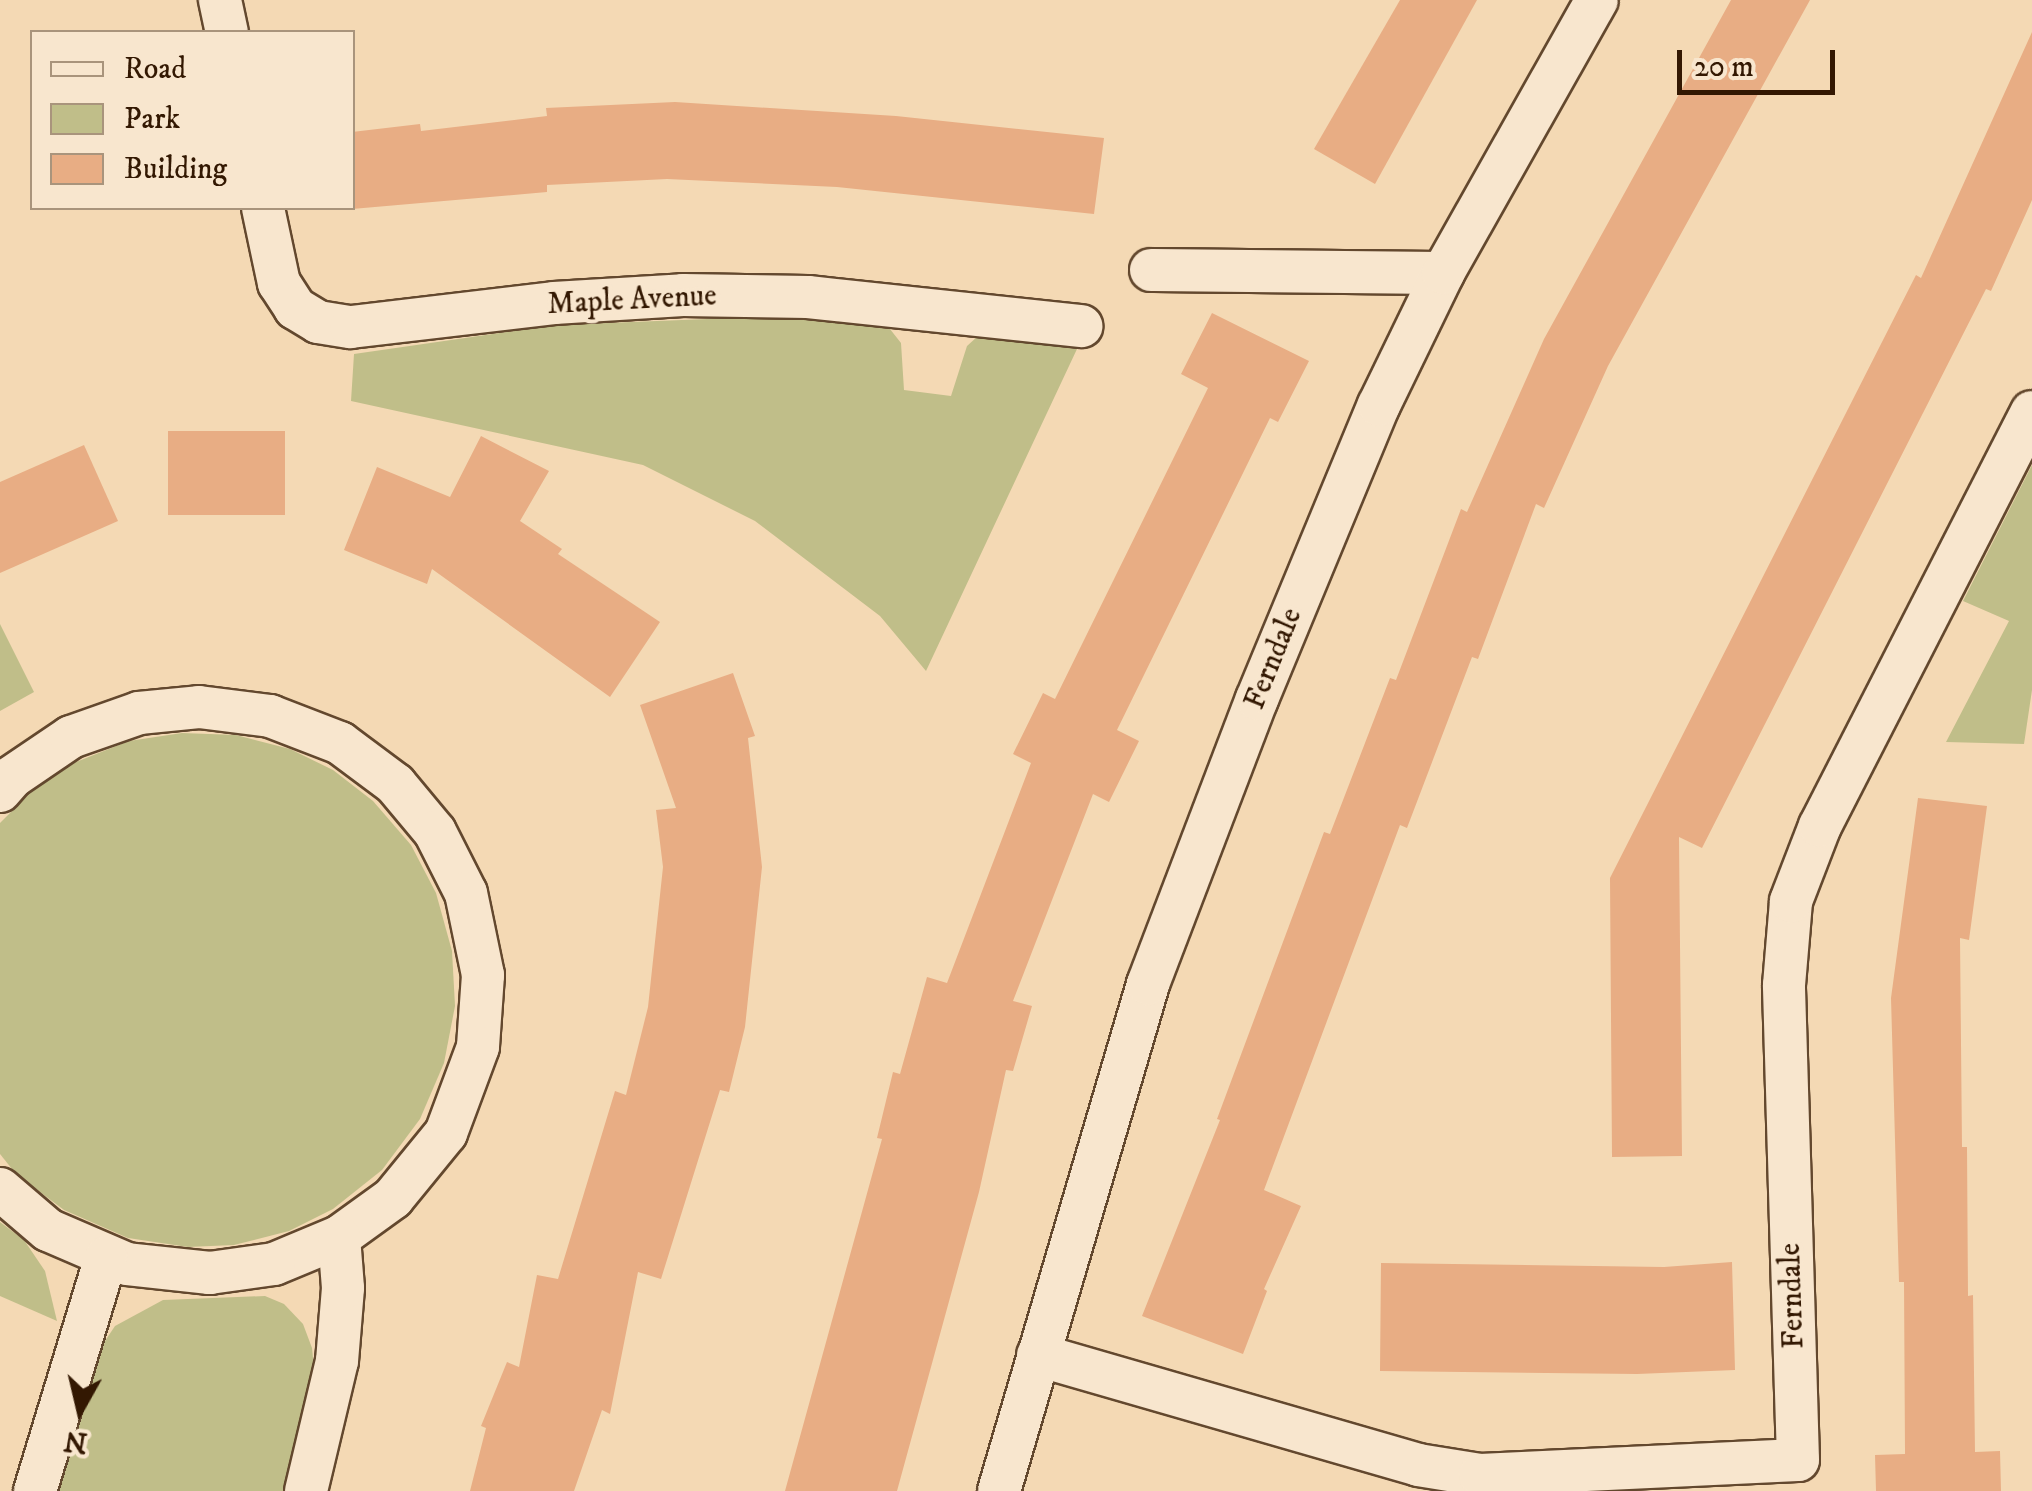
<!DOCTYPE html>
<html>
<head>
<meta charset="utf-8">
<style>
  body { margin:0 }
  #map { position:relative; width:2032px; height:1491px; overflow:hidden; background:#f4d9b4; font-family:"IM FELL DW Pica",serif }
  div>[style] { position:absolute }
  .green>* { inset:0; background:#c0be89 }
  .building>* { inset:0; background:#e8ad84; transform-origin:0 0 }
  .roads { filter:drop-shadow(2px 0 #63482e) drop-shadow(-2px 0 #63482e) drop-shadow(0 2px #63482e) drop-shadow(0 -2px #63482e) }
  .street>* { height:42px; margin:-21px; padding:0 21px; transform-origin:21px; border-radius:21px; background:#f8e6ce }
  span { translate:-50% -50%; white-space:nowrap; text-align:center; line-height:1.15; -webkit-text-stroke:8px #f8e6ce; paint-order:stroke }
  .street-label { font-size:30px; color:#331802 }
  .legend { position:absolute; left:30px; top:30px; width:325px; height:180px; box-sizing:border-box; background:#f8e6ce; border:2px solid #a9947c; margin:0; padding:12px 18px; list-style:none; font-size:30px; color:#331802 }
  .legend li { display:flex; align-items:center; gap:20px; height:50px }
  .legend b { width:50px; border:2px solid #a9947c }
  .north { position:absolute; left:30px; top:1361px; width:100px; height:100px; -webkit-text-stroke:8px #f8e6ce; paint-order:stroke; rotate:188deg; font-size:28px; font-weight:700; line-height:40px; text-align:center; color:#331802 }
  .north::after { content:''; display:block; margin:auto; width:35px; height:45px; background:#331802; clip-path:polygon(50% 0,100% 100%,50% 72%,0 100%) }
  .scale { position:absolute; left:1677px; top:50px; width:158px; height:45px; box-sizing:border-box; border:5px solid #331802; border-top:0; padding-left:12px; font-size:30px; line-height:35px; white-space:nowrap; color:#331802; -webkit-text-stroke:8px #f8e6ce; paint-order:stroke }
</style>
</head>
<body>
<div id="map">
  <div class="green">
    <div style="clip-path:polygon(808px 315px,886px 324px,901px 343px,904px 390px,951px 396px,967px 346px,978px 336px,1077px 349px,926px 671px,880px 616px,755px 521px,643px 465px,351px 401px,354px 354px,556px 325px)"></div>
    <div style="clip-path:polygon(2032px 465px,2032px 690px,2024px 744px,1946px 742px,2009px 621px,1963px 601px)"></div>
    <div style="clip-path:polygon(0 624px,34px 692px,0 711px)"></div>
    <div style="clip-path:polygon(182px 733px,236px 735px,290px 749px,333px 770px,373px 801px,411px 845px,436px 893px,452px 951px,455px 1006px,444px 1063px,420px 1119px,382px 1170px,333px 1209px,289px 1231px,234px 1245px,188px 1247px,128px 1238px,64px 1210px,16px 1174px,0 1154px,0 823px,31px 792px,76px 762px,129px 741px)"></div>
    <div style="clip-path:polygon(0 1222px,24px 1240px,45px 1271px,57px 1321px,0 1296px)"></div>
    <div style="clip-path:polygon(265px 1296px,284px 1304px,303px 1324px,312px 1348px,314px 1368px,285px 1491px,57px 1491px,105px 1341px,115px 1326px,163px 1300px)"></div>
  </div>
  <div class="building">
    <div style="clip-path:polygon(1400px 0,1477px 0,1375px 184px,1314px 149px)"></div>
    <div style="clip-path:polygon(1731px 0,1810px 0,1608px 366px,1544px 508px,1536px 504px,1478px 659px,1472px 657px,1407px 828px,1400px 825px,1264px 1190px,1301px 1206px,1264px 1289px,1267px 1291px,1243px 1354px,1142px 1316px,1220px 1120px,1217px 1119px,1324px 832px,1330px 834px,1390px 678px,1396px 680px,1461px 509px,1467px 512px,1544px 339px)"></div>
    <div style="clip-path:polygon(2032px 32px,2032px 200px,1991px 291px,1986px 289px,1702px 848px,1679px 837px,1682px 1156px,1612px 1157px,1610px 878px,1916px 275px,1921px 278px)"></div>
    <div style="clip-path:polygon(675px 102px,896px 116px,1104px 138px,1094px 214px,837px 187px,667px 179px,547px 185px,547px 192px,352px 209px,352px 132px,420px 124px,421px 131px,547px 116px,546px 108px)"></div>
    <div style="clip-path:polygon(1212px 313px,1309px 361px,1278px 422px,1270px 418px,1117px 730px,1139px 741px,1109px 802px,1093px 794px,1013px 1001px,1032px 1006px,1013px 1071px,1006px 1070px,979px 1192px,897px 1491px,785px 1491px,882px 1139px,877px 1138px,893px 1072px,900px 1074px,927px 977px,947px 983px,1031px 763px,1013px 754px,1043px 693px,1055px 699px,1208px 388px,1181px 374px)"></div>
    <div style="left:285px;top:431px;width:84px;height:117px;rotate:90deg"></div>
    <div style="clip-path:polygon(481px 436px,549px 471px,520px 521px,562px 549px,558px 554px,660px 622px,610px 697px,432px 569px,427px 584px,344px 550px,377px 467px,450px 497px)"></div>
    <div style="clip-path:polygon(84px 445px,118px 521px,0 573px,0 482px)"></div>
    <div style="clip-path:polygon(733px 673px,755px 736px,748px 738px,762px 867px,745px 1027px,729px 1092px,720px 1090px,661px 1279px,638px 1272px,610px 1414px,602px 1410px,574px 1491px,470px 1491px,486px 1428px,481px 1426px,507px 1362px,519px 1367px,537px 1275px,558px 1279px,615px 1091px,626px 1095px,648px 1007px,663px 867px,656px 810px,676px 808px,640px 705px)"></div>
    <div style="clip-path:polygon(1918px 798px,1987px 806px,1969px 940px,1960px 938px,1962px 1147px,1967px 1147px,1968px 1296px,1973px 1295px,1975px 1452px,2000px 1451px,2001px 1491px,1876px 1491px,1875px 1455px,1905px 1454px,1904px 1282px,1899px 1282px,1891px 998px)"></div>
    <div style="clip-path:polygon(1732px 1262px,1735px 1370px,1637px 1374px,1380px 1371px,1381px 1263px,1664px 1267px)"></div>
  </div>
  <div class="roads">
    <div class="street">
      <div style="left:220px;top:0;width:33px;rotate:78deg"></div>
      <div style="left:263px;top:208px;width:77px;rotate:78deg"></div>
      <div style="left:279px;top:283px;width:30px;rotate:57deg"></div>
      <div style="left:295px;top:308px;width:27px;rotate:31deg"></div>
      <div style="left:318px;top:322px;width:33px;rotate:9deg"></div>
      <div style="left:351px;top:327px;width:204px;rotate:-6.7deg"></div>
      <div style="left:554px;top:303px;width:129px;rotate:-3.5deg"></div>
      <div style="left:683px;top:295px;width:125px;rotate:0.9deg"></div>
      <div style="left:808px;top:297px;width:275px;rotate:6.1deg"></div>
      <div style="left:1151px;top:270px;width:292px;rotate:0.6deg"></div>
      <div style="left:0;top:791px;width:18px;rotate:-49deg"></div>
      <div style="left:12px;top:777px;width:71px;rotate:-34.1deg"></div>
      <div style="left:71px;top:737px;width:72px;rotate:-19.4deg"></div>
      <div style="left:139px;top:713px;width:60px;rotate:-5.7deg"></div>
      <div style="left:199px;top:707px;width:72px;rotate:7.2deg"></div>
      <div style="left:270px;top:716px;width:75px;rotate:21.1deg"></div>
      <div style="left:340px;top:743px;width:69px;rotate:36.7deg"></div>
      <div style="left:395px;top:784px;width:62px;rotate:50.2deg"></div>
      <div style="left:435px;top:832px;width:68px;rotate:63.1deg"></div>
      <div style="left:466px;top:893px;width:84px;rotate:78.3deg"></div>
      <div style="left:483px;top:975px;width:72px;rotate:94deg"></div>
      <div style="left:478px;top:1047px;width:92px;rotate:110.4deg"></div>
      <div style="left:446px;top:1133px;width:84px;rotate:129.2deg"></div>
      <div style="left:393px;top:1198px;width:67px;rotate:144.2deg"></div>
      <div style="left:339px;top:1237px;width:70px;rotate:157.4deg"></div>
      <div style="left:274px;top:1264px;width:65px;rotate:172deg"></div>
      <div style="left:210px;top:1273px;width:83px;rotate:-173.8deg"></div>
      <div style="left:127px;top:1264px;width:86px;rotate:-156.7deg"></div>
      <div style="left:48px;top:1230px;width:63px;rotate:-139.5deg"></div>
      <div style="left:1038px;top:1355px;width:396px;rotate:16.1deg"></div>
      <div style="left:1418px;top:1465px;width:63px;rotate:9.2deg"></div>
      <div style="left:1480px;top:1475px;width:318px;rotate:-2.7deg"></div>
      <div style="left:1798px;top:1460px;width:475px;rotate:-91.7deg"></div>
      <div style="left:1784px;top:985px;width:84px;rotate:-85.2deg"></div>
      <div style="left:1791px;top:901px;width:80px;rotate:-68.9deg"></div>
      <div style="left:1820px;top:826px;width:465px;rotate:-62.9deg"></div>
      <div style="left:35px;top:1491px;width:244px;rotate:-73.1deg"></div>
      <div style="left:306px;top:1491px;width:134px;rotate:-76.6deg"></div>
      <div style="left:337px;top:1361px;width:73px;rotate:-85.3deg"></div>
      <div style="left:343px;top:1288px;width:51px;rotate:-94.5deg"></div>
      <div style="left:999px;top:1491px;width:528px;rotate:-73.62deg"></div>
      <div style="left:1148px;top:984px;width:305px;rotate:-69.1deg"></div>
      <div style="left:1257px;top:699px;width:318px;rotate:-67.5deg"></div>
      <div style="left:1379px;top:405px;width:147px;rotate:-64.1deg"></div>
      <div style="left:1443px;top:273px;width:313px;rotate:-60.6deg"></div>
    </div>
  </div>
  <div class="street-label">
    <span style="left:632px;top:301px;rotate:-3deg">Maple Avenue</span>
    <span style="left:1274px;top:659px;rotate:-68deg">Ferndale</span>
    <span style="left:1793px;top:1296px;rotate:-92deg">Ferndale</span>
  </div>
  <ul class="legend">
  <li><b style="height:12px;background:#f8e6ce"></b>Road</li>
  <li><b style="height:28px;background:#c0be89"></b>Park</li>
  <li><b style="height:28px;background:#e8ad84"></b>Building</li>
  </ul>
  <div class="north">N</div>
  <div class="scale">20 m</div>
</div>
</body>
</html>
